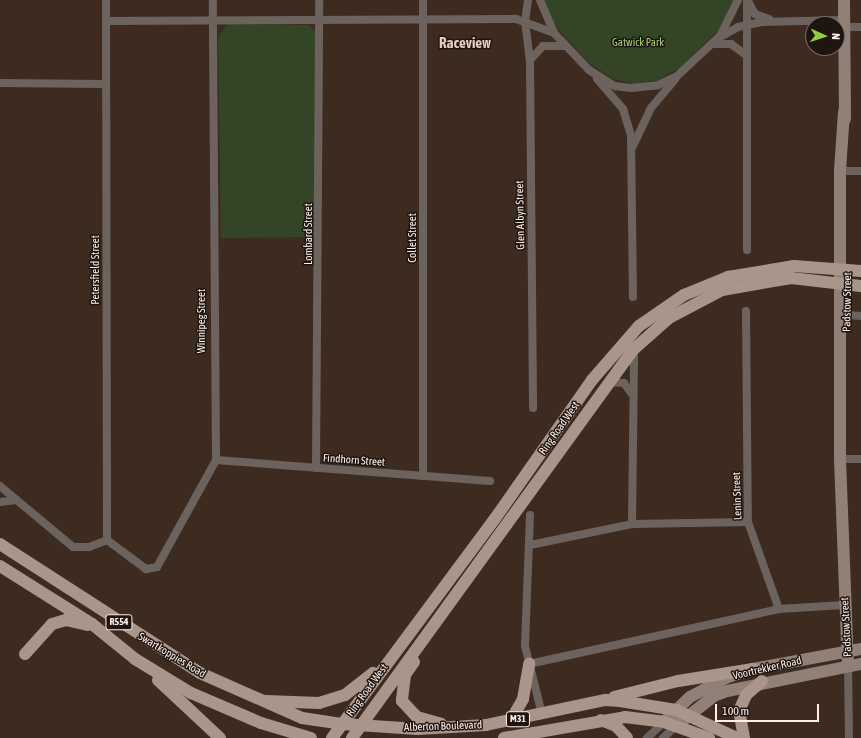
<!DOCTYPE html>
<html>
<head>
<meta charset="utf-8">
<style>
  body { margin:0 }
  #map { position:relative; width:861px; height:738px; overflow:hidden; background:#3e2b1f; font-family:"Asap Condensed",sans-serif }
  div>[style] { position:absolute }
  .green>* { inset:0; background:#334526 }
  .street>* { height:8px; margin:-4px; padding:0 4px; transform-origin:4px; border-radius:4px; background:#6d635e }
  .secondary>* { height:12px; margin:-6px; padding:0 6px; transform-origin:6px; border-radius:6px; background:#908077 }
  .primary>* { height:12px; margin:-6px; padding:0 6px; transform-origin:6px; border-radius:6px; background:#aa958a }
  span { translate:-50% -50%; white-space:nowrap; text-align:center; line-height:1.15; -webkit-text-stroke:3px #1e1510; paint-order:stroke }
  .shield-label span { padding:1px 3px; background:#1e1510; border:1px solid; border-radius:3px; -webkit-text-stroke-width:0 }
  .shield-label { font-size:10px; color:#fff1ea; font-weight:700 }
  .park-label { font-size:11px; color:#a0d07c }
  .street-label { font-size:11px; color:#fff1ea }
  .district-label { font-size:15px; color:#e5cbbd; font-weight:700 }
  .north { position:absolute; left:805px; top:16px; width:40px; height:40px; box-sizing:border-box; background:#1e1510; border:1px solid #786d67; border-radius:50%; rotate:93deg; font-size:11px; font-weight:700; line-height:16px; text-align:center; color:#fff1ea }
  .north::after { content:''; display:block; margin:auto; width:14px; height:18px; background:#91cd40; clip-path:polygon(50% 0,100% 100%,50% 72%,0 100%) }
  .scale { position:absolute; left:715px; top:704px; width:104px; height:18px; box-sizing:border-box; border:2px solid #fff1ea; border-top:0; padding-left:5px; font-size:12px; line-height:14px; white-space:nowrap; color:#fff1ea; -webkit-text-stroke:3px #1e1510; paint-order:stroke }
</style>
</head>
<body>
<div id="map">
  <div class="green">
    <div style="clip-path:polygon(543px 0,734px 0,722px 27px,681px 67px,658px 80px,634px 84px,613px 79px,589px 63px,551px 22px)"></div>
    <div style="clip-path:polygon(228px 24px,308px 25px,317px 32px,316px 237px,221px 238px,218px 36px)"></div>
  </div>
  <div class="street">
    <div style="left:106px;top:0;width:540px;rotate:89.89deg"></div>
    <div style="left:423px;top:0;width:476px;rotate:90deg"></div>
    <div style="left:528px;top:0;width:21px;rotate:98deg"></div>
    <div style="left:525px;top:21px;width:39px;rotate:83deg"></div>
    <div style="left:530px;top:60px;width:348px;rotate:89.5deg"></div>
    <div style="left:540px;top:0;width:36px;rotate:67deg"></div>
    <div style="left:554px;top:33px;width:51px;rotate:46.6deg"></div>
    <div style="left:589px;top:70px;width:31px;rotate:32deg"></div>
    <div style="left:615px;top:86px;width:16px;rotate:7deg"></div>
    <div style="left:631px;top:88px;width:27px;rotate:-6deg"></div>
    <div style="left:658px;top:85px;width:21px;rotate:-25deg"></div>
    <div style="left:677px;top:76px;width:59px;rotate:-42.9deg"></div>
    <div style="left:720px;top:36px;width:40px;rotate:-63.4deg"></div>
    <div style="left:747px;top:0;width:250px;rotate:90deg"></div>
    <div style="left:748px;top:1px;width:15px;rotate:62deg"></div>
    <div style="left:755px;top:14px;width:15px;rotate:20deg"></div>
    <div style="left:106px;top:21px;width:410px;rotate:-0.3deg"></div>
    <div style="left:516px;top:19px;width:40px;rotate:20.2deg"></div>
    <div style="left:844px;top:27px;width:17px"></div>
    <div style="left:722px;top:36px;width:18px;rotate:-29deg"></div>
    <div style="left:738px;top:27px;width:24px;rotate:-12deg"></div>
    <div style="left:761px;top:22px;width:83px;rotate:-1.4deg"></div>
    <div style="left:712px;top:44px;width:19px"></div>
    <div style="left:731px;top:44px;width:19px;rotate:36deg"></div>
    <div style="left:530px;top:60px;width:19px;rotate:-47deg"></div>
    <div style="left:543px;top:46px;width:23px"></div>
    <div style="left:597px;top:79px;width:40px;rotate:49deg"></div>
    <div style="left:623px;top:109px;width:27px;rotate:73deg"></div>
    <div style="left:631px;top:135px;width:162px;rotate:89.3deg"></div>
    <div style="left:0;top:83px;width:106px;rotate:0.5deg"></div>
    <div style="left:633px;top:146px;width:42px;rotate:-64.7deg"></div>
    <div style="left:651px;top:108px;width:38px;rotate:-50deg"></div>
    <div style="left:840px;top:171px;width:21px"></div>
    <div style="left:746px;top:311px;width:211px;rotate:89.5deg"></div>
    <div style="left:748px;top:522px;width:92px;rotate:70.4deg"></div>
    <div style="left:847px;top:315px;width:14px;rotate:4deg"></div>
    <div style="left:608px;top:382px;width:16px;rotate:4deg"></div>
    <div style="left:624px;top:383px;width:14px;rotate:54deg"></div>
    <div style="left:840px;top:459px;width:21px"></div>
    <div style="left:216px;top:460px;width:275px;rotate:4.4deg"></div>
    <div style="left:316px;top:468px;width:468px;rotate:-89.6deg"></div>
    <div style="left:0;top:486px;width:95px;rotate:39.9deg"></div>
    <div style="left:73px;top:547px;width:16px"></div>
    <div style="left:89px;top:547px;width:19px;rotate:-21deg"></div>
    <div style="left:0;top:502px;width:16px;rotate:-7deg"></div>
    <div style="left:530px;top:515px;width:131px;rotate:92.2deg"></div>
    <div style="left:525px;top:646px;width:70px;rotate:76deg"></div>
    <div style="left:632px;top:524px;width:173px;rotate:-89.3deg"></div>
    <div style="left:107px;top:540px;width:49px;rotate:36.6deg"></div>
    <div style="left:146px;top:569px;width:11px;rotate:-10deg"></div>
    <div style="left:157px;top:567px;width:122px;rotate:-61.1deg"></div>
    <div style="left:216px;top:460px;width:460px;rotate:-90.4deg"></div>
    <div style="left:530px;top:545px;width:104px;rotate:-11.6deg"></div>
    <div style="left:632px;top:524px;width:116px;rotate:-1deg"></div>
    <div style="left:529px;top:664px;width:256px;rotate:-12.4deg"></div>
    <div style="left:779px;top:609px;width:65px;rotate:-3.5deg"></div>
    <div style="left:848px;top:666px;width:72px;rotate:89.2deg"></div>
    <div style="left:647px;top:738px;width:23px;rotate:-43deg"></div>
    <div style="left:663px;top:738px;width:19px;rotate:-43deg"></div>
  </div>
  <div class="secondary">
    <div style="left:844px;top:0;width:119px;rotate:89.5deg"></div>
    <div style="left:844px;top:112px;width:59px;rotate:93.9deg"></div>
    <div style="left:840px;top:171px;width:288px;rotate:90deg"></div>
    <div style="left:840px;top:459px;width:207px;rotate:87.8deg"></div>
    <div style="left:664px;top:722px;width:36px;rotate:-44deg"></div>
    <div style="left:690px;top:697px;width:40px;rotate:-28deg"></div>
    <div style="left:725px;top:678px;width:29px;rotate:-18deg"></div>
    <div style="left:753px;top:669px;width:110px;rotate:-10.5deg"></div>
    <div style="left:677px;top:725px;width:47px;rotate:-38.1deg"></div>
    <div style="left:714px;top:696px;width:14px;rotate:-21deg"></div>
    <div style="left:727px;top:691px;width:137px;rotate:-11.4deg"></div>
  </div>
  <div class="primary">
    <div style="left:0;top:544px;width:238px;rotate:32.8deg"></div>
    <div style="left:200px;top:673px;width:111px;rotate:23.8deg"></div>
    <div style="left:302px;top:718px;width:40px;rotate:8.5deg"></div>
    <div style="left:342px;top:724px;width:76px;rotate:3.8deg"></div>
    <div style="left:418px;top:729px;width:68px;rotate:-3.4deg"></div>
    <div style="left:486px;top:725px;width:122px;rotate:-11.9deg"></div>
    <div style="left:605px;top:700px;width:15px;rotate:4deg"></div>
    <div style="left:620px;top:701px;width:57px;rotate:9.1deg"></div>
    <div style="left:676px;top:710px;width:67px;rotate:24.7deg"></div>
    <div style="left:0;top:566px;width:109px;rotate:32.2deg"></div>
    <div style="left:92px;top:624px;width:55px;rotate:39.1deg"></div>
    <div style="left:135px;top:659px;width:66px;rotate:31.3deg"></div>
    <div style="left:191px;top:693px;width:76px;rotate:23.2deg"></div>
    <div style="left:261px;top:723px;width:52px;rotate:16.7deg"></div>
    <div style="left:25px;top:654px;width:40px;rotate:-48deg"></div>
    <div style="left:52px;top:624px;width:15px;rotate:-16deg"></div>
    <div style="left:66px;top:620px;width:22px;rotate:13deg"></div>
    <div style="left:414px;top:662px;width:16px;rotate:125deg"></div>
    <div style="left:405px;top:675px;width:26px;rotate:97deg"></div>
    <div style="left:402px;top:701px;width:22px;rotate:47deg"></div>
    <div style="left:417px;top:717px;width:25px;rotate:16deg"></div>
    <div style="left:158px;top:680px;width:85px;rotate:43.1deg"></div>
    <div style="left:614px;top:697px;width:66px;rotate:-14deg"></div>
    <div style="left:678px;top:681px;width:76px;rotate:-9.1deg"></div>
    <div style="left:266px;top:701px;width:53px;rotate:2.2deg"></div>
    <div style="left:319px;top:703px;width:27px;rotate:-17deg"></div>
    <div style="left:345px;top:695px;width:36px;rotate:-38deg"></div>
    <div style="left:511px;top:720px;width:24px;rotate:-60deg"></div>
    <div style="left:523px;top:699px;width:36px;rotate:-80deg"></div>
    <div style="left:601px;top:720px;width:16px;rotate:22deg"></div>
    <div style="left:616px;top:726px;width:16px;rotate:47deg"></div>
    <div style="left:332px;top:738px;width:272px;rotate:-53.4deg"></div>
    <div style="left:494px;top:520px;width:171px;rotate:-55deg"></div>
    <div style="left:592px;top:380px;width:72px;rotate:-49deg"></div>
    <div style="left:639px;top:326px;width:55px;rotate:-34.6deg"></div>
    <div style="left:684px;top:295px;width:48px;rotate:-22.2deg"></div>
    <div style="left:728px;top:277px;width:67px;rotate:-9.5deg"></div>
    <div style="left:794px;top:266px;width:67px;rotate:4.3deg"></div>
    <div style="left:352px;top:738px;width:480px;rotate:-54.1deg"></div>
    <div style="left:634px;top:349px;width:47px;rotate:-41.5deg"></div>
    <div style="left:669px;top:318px;width:60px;rotate:-27.8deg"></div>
    <div style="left:722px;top:290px;width:70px;rotate:-9.9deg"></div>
    <div style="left:791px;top:278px;width:70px;rotate:6.5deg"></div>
    <div style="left:504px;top:738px;width:123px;rotate:-9.8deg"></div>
    <div style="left:625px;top:717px;width:39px;rotate:7deg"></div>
    <div style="left:664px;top:722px;width:48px;rotate:19.6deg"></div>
    <div style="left:744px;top:738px;width:27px;rotate:-100deg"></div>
    <div style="left:739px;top:711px;width:17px;rotate:-66deg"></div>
    <div style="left:746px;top:695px;width:21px;rotate:-41deg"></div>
  </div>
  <div class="shield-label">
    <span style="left:119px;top:622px">R554</span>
    <span style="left:518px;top:719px">M31</span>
  </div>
  <div class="park-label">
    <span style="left:638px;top:42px">Gatwick Park</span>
  </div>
  <div class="street-label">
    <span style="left:520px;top:215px;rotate:-91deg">Glen Albyn Street</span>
    <span style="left:308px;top:234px;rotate:-90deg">Lombard Street</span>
    <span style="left:412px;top:238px;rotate:-90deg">Collet Street</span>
    <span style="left:95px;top:270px;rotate:-90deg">Petersfield Street</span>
    <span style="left:847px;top:302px;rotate:-89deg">Padstow Street</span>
    <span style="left:201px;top:321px;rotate:-90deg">Winnipeg Street</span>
    <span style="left:559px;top:428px;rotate:-55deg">Ring Road West</span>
    <span style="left:354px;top:460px;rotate:4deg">Findhorn Street</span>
    <span style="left:737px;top:496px;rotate:-92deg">Lenin Street</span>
    <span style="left:846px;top:627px;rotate:-93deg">Padstow Street</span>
    <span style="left:172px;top:655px;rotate:31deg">Swartkoppies Road</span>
    <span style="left:767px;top:668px;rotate:-13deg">Voortrekker Road</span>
    <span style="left:367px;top:690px;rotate:-54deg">Ring Road West</span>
    <span style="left:443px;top:726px;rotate:-2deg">Alberton Boulevard</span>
  </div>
  <div class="district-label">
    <span style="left:465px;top:43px">Raceview</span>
  </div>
  <div class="north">N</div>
  <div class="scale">100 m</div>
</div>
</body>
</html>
